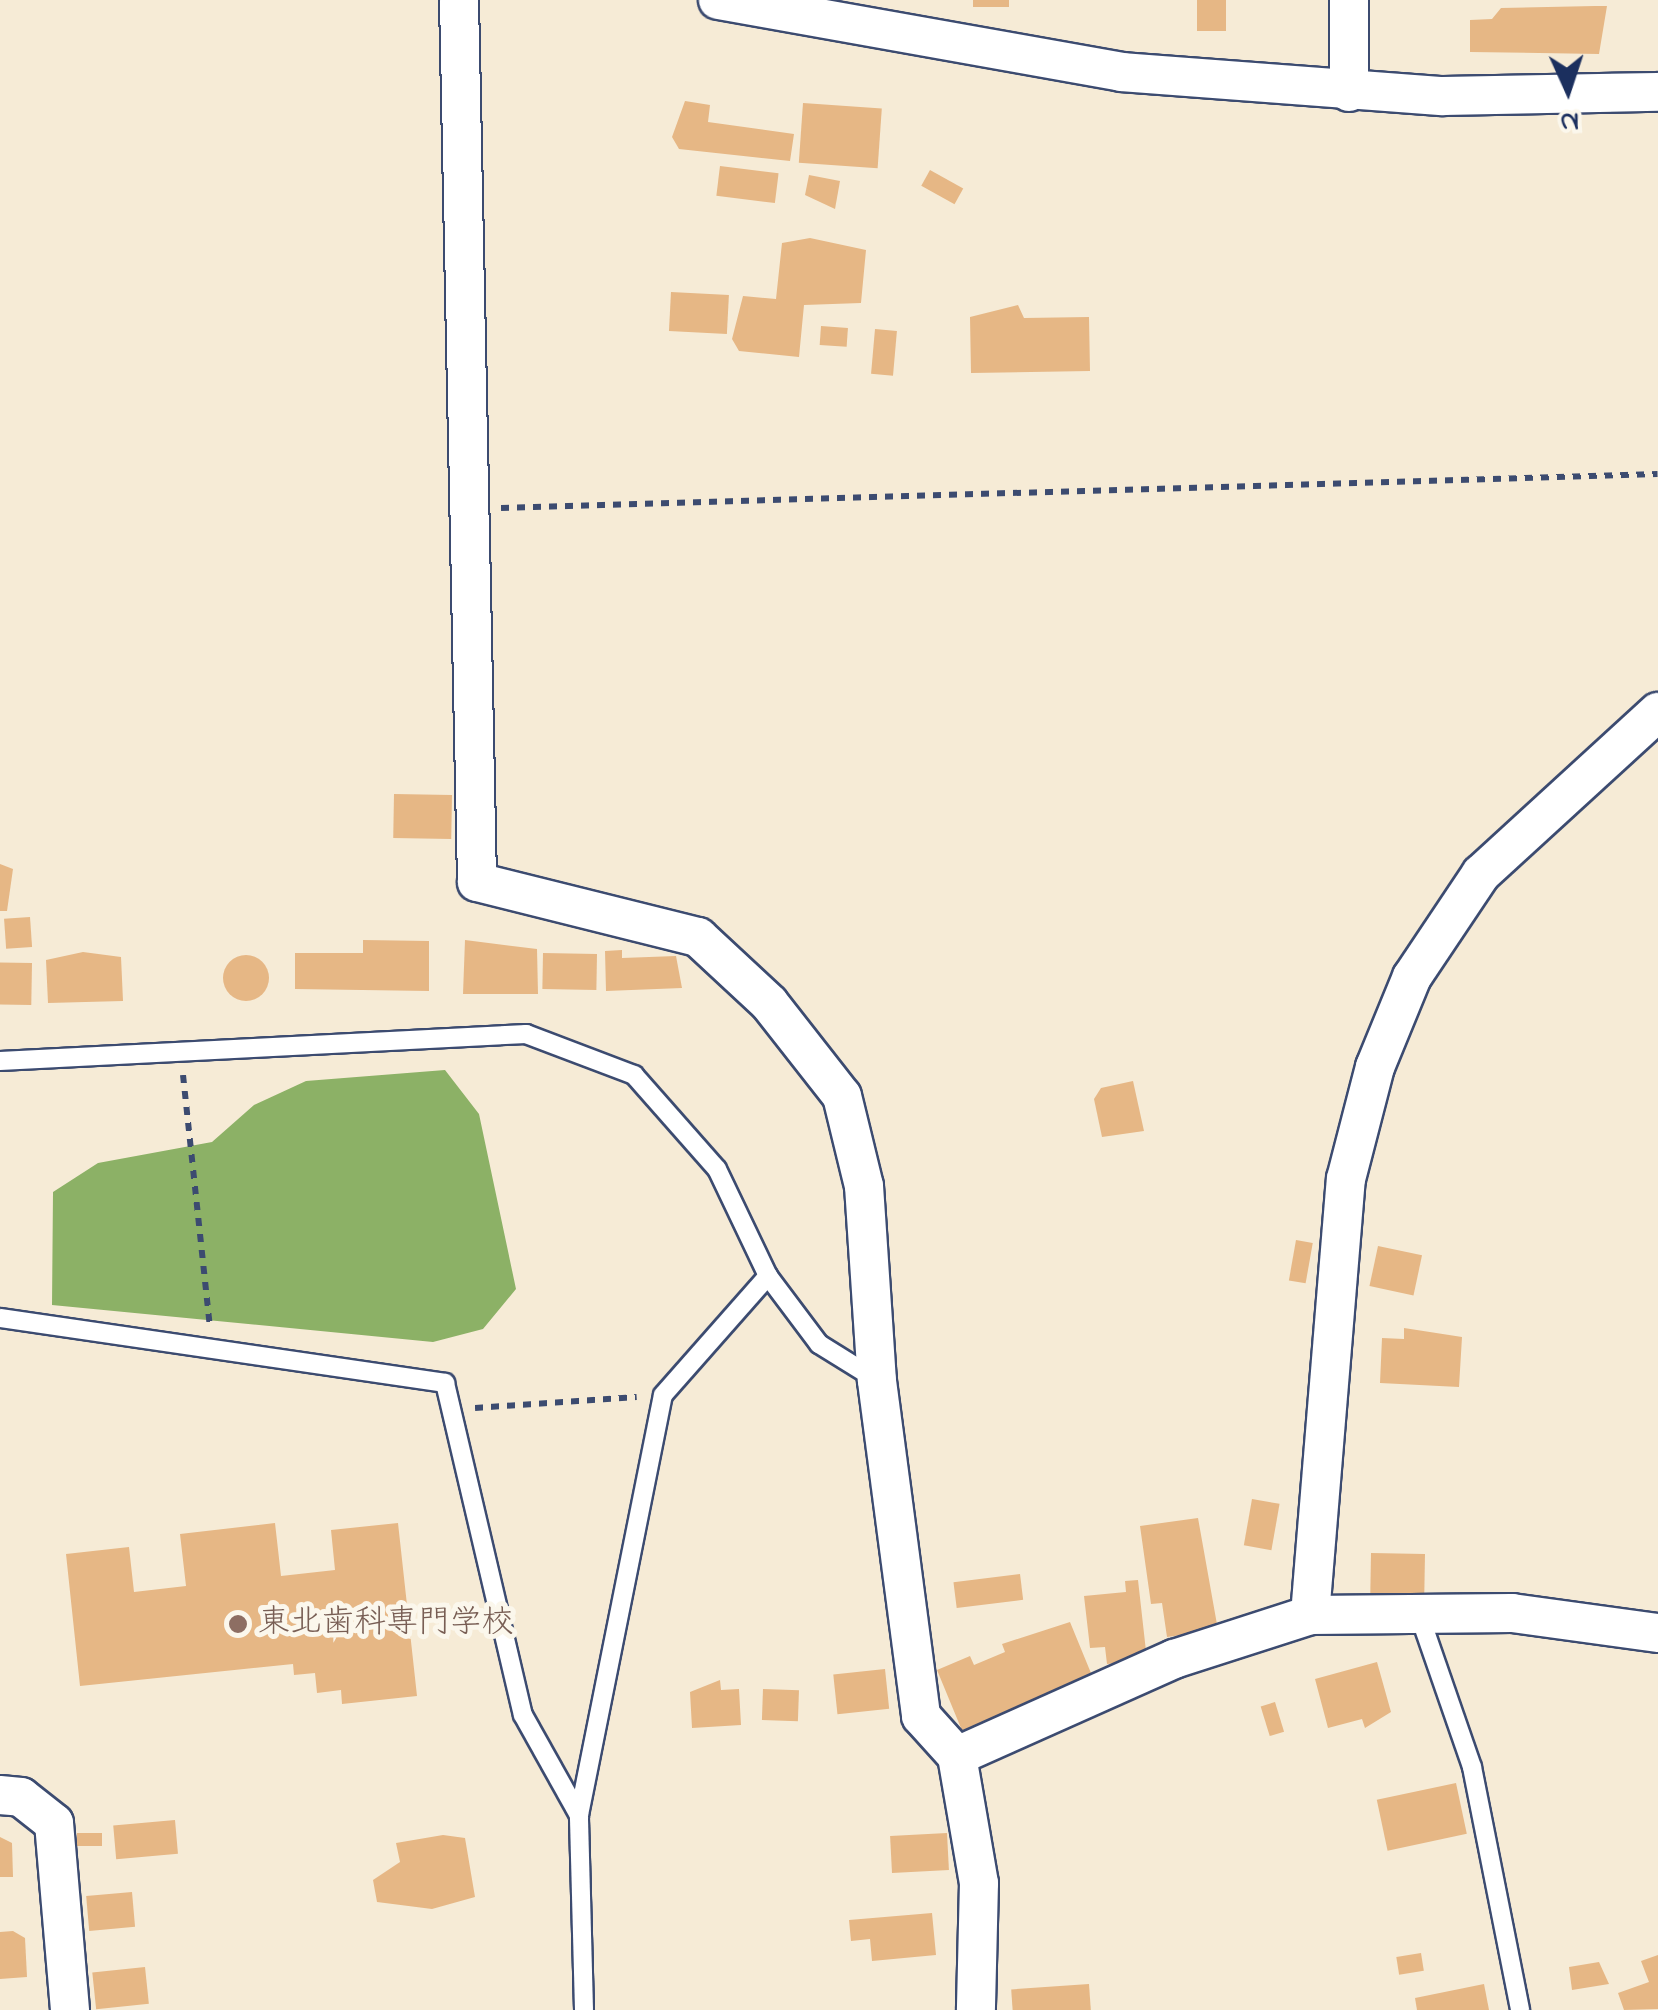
<!DOCTYPE html>
<html>
<head>
<meta charset="utf-8">
<style>
  body { margin:0 }
  #map { position:relative; width:1658px; height:2010px; overflow:hidden; background:#f6ebd6; font-family:"Indie Flower","Klee One",sans-serif }
  div>[style] { position:absolute }
  .forest>* { inset:0; background:#8cb166 }
  .building>* { inset:0; background:#e6b785; transform-origin:0 0 }
  .round { border-radius:50% }
  .path>* { height:6px; margin-top:-3px; transform-origin:0; background:repeating-linear-gradient(90deg,#3c4b70 0 8px,transparent 0 16px) }
  .roads { filter:drop-shadow(2px 0 #3c4b70) drop-shadow(-2px 0 #3c4b70) drop-shadow(0 2px #3c4b70) drop-shadow(0 -2px #3c4b70) }
  .lane>* { height:18px; margin:-9px; padding:0 9px; transform-origin:9px; border-radius:9px; background:#fff }
  .street>* { height:38px; margin:-19px; padding:0 19px; transform-origin:19px; border-radius:19px; background:#fff }
  .dots>* { width:28px; height:28px; translate:-50% -50%; box-sizing:border-box; border:5px solid #fbf7ec; border-radius:50% }
  span { translate:-50% -50%; white-space:nowrap; text-align:center; line-height:1.15; -webkit-text-stroke:10px #fbf7ec; paint-order:stroke }
  .education-label { font-size:32px; color:#785e54 }
  .left { translate:0 -50%; text-align:left }
  .north { position:absolute; left:1518px; top:40px; width:100px; height:100px; -webkit-text-stroke:8px #fbf7ec; paint-order:stroke; rotate:177deg; font-size:28px; font-weight:700; line-height:40px; text-align:center; color:#1b2f5e }
  .north::after { content:''; display:block; margin:auto; width:35px; height:45px; background:#1b2f5e; clip-path:polygon(50% 0,100% 100%,50% 72%,0 100%) }
</style>
</head>
<body>
<div id="map">
  <div class="forest">
    <div style="clip-path:polygon(445px 1070px,479px 1114px,516px 1289px,483px 1329px,433px 1342px,52px 1305px,53px 1192px,98px 1163px,212px 1142px,254px 1105px,306px 1081px)"></div>
  </div>
  <div class="building">
    <div style="left:973px;top:0;width:36px;height:7px"></div>
    <div style="left:1197px;top:0;width:29px;height:31px"></div>
    <div style="clip-path:polygon(1595px 6px,1607px 6px,1599px 54px,1470px 52px,1470px 20px,1492px 19px,1501px 8px)"></div>
    <div style="clip-path:polygon(685px 101px,710px 105px,708px 122px,794px 134px,790px 161px,679px 149px,672px 137px)"></div>
    <div style="left:803px;top:103px;width:79px;height:60px;rotate:4deg"></div>
    <div style="left:720px;top:166px;width:59px;height:30px;rotate:7deg"></div>
    <div style="left:930px;top:170px;width:38px;height:18px;rotate:29deg"></div>
    <div style="clip-path:polygon(809px 175px,840px 181px,835px 209px,805px 195px)"></div>
    <div style="clip-path:polygon(810px 238px,866px 250px,861px 303px,804px 305px,799px 357px,739px 351px,732px 339px,743px 296px,776px 299px,782px 243px)"></div>
    <div style="left:671px;top:292px;width:58px;height:39px;rotate:3deg"></div>
    <div style="clip-path:polygon(1018px 305px,1024px 318px,1089px 317px,1090px 371px,971px 373px,970px 317px)"></div>
    <div style="left:821px;top:326px;width:27px;height:19px;rotate:4deg"></div>
    <div style="left:875px;top:329px;width:22px;height:45px;rotate:5deg"></div>
    <div style="left:394px;top:794px;width:58px;height:44px;rotate:1deg"></div>
    <div style="clip-path:polygon(0 864px,13px 869px,7px 911px,0 911px)"></div>
    <div style="left:30px;top:917px;width:30px;height:26px;rotate:86deg"></div>
    <div style="clip-path:polygon(363px 940px,429px 941px,429px 991px,295px 989px,295px 953px,363px 953px)"></div>
    <div style="clip-path:polygon(465px 940px,537px 949px,538px 994px,463px 994px)"></div>
    <div style="clip-path:polygon(622px 950px,622px 958px,676px 956px,682px 988px,606px 991px,605px 951px)"></div>
    <div style="clip-path:polygon(83px 952px,121px 957px,123px 1001px,48px 1003px,46px 960px)"></div>
    <div style="left:543px;top:953px;width:54px;height:36px;rotate:1deg"></div>
    <div class="round" style="left:223px;top:955px;width:46px;height:46px"></div>
    <div style="left:32px;top:963px;width:42px;height:32px;rotate:91deg"></div>
    <div style="clip-path:polygon(1133px 1081px,1144px 1131px,1102px 1137px,1094px 1099px,1101px 1088px)"></div>
    <div style="left:1296px;top:1240px;width:17px;height:41px;rotate:10deg"></div>
    <div style="left:1378px;top:1246px;width:45px;height:41px;rotate:12deg"></div>
    <div style="clip-path:polygon(1404px 1328px,1462px 1337px,1459px 1387px,1380px 1383px,1382px 1338px,1404px 1339px)"></div>
    <div style="left:1252px;top:1499px;width:28px;height:47px;rotate:10deg"></div>
    <div style="clip-path:polygon(1198px 1518px,1218px 1630px,1167px 1637px,1162px 1603px,1151px 1604px,1140px 1526px)"></div>
    <div style="clip-path:polygon(275px 1523px,281px 1576px,335px 1570px,331px 1530px,398px 1523px,417px 1696px,342px 1704px,341px 1690px,317px 1693px,315px 1673px,294px 1675px,293px 1664px,80px 1686px,66px 1554px,129px 1547px,134px 1592px,186px 1586px,180px 1534px)"></div>
    <div style="left:1371px;top:1553px;width:54px;height:40px;rotate:1deg"></div>
    <div style="left:1020px;top:1574px;width:26px;height:67px;rotate:83deg"></div>
    <div style="clip-path:polygon(1138px 1580px,1147px 1660px,1107px 1664px,1105px 1647px,1090px 1648px,1084px 1596px,1126px 1592px,1125px 1581px)"></div>
    <div style="clip-path:polygon(1070px 1622px,1093px 1678px,963px 1733px,937px 1670px,970px 1656px,974px 1665px,1005px 1652px,1002px 1644px)"></div>
    <div style="clip-path:polygon(1377px 1662px,1391px 1712px,1365px 1728px,1362px 1719px,1328px 1728px,1315px 1679px)"></div>
    <div style="left:885px;top:1669px;width:40px;height:52px;rotate:84deg"></div>
    <div style="clip-path:polygon(720px 1680px,721px 1690px,739px 1689px,741px 1725px,692px 1728px,690px 1692px)"></div>
    <div style="left:763px;top:1689px;width:36px;height:31px;rotate:2deg"></div>
    <div style="left:1275px;top:1702px;width:31px;height:15px;rotate:73deg"></div>
    <div style="left:1456px;top:1783px;width:52px;height:81px;rotate:78deg"></div>
    <div style="left:175px;top:1820px;width:34px;height:62px;rotate:85deg"></div>
    <div style="left:102px;top:1833px;width:13px;height:25px;rotate:90deg"></div>
    <div style="left:947px;top:1833px;width:37px;height:57px;rotate:87deg"></div>
    <div style="clip-path:polygon(443px 1835px,465px 1838px,475px 1897px,432px 1909px,377px 1902px,373px 1880px,400px 1862px,396px 1843px)"></div>
    <div style="clip-path:polygon(0 1837px,12px 1843px,13px 1877px,0 1877px)"></div>
    <div style="left:132px;top:1892px;width:35px;height:46px;rotate:85deg"></div>
    <div style="clip-path:polygon(932px 1913px,936px 1955px,872px 1961px,870px 1939px,851px 1941px,849px 1920px)"></div>
    <div style="clip-path:polygon(13px 1931px,25px 1938px,27px 1977px,0 1979px,0 1932px)"></div>
    <div style="left:1421px;top:1953px;width:18px;height:25px;rotate:81deg"></div>
    <div style="clip-path:polygon(1658px 1955px,1658px 2009px,1624px 2010px,1618px 1993px,1649px 1982px,1641px 1961px)"></div>
    <div style="clip-path:polygon(1599px 1962px,1609px 1984px,1572px 1990px,1569px 1967px)"></div>
    <div style="left:145px;top:1967px;width:37px;height:53px;rotate:84deg"></div>
    <div style="left:1089px;top:1984px;width:26px;height:78px;rotate:86deg"></div>
    <div style="clip-path:polygon(1484px 1984px,1489px 2010px,1417px 2010px,1415px 1998px)"></div>
  </div>
  <div class="path">
    <div style="left:501px;top:508px;width:1157px;rotate:-1.68deg"></div>
    <div style="left:183px;top:1075px;width:252px;rotate:83.9deg"></div>
    <div style="left:475px;top:1408px;width:162px;rotate:-3.9deg"></div>
  </div>
  <div class="roads">
    <div class="lane">
      <div style="left:0;top:1061px;width:527px;rotate:-2.94deg"></div>
      <div style="left:526px;top:1034px;width:116px;rotate:20.8deg"></div>
      <div style="left:634px;top:1075px;width:125px;rotate:48.6deg"></div>
      <div style="left:717px;top:1169px;width:119px;rotate:64.5deg"></div>
      <div style="left:768px;top:1276px;width:85px;rotate:53.1deg"></div>
      <div style="left:819px;top:1344px;width:68px;rotate:31.8deg"></div>
      <div style="left:0;top:1318px;width:450px;rotate:8.3deg"></div>
      <div style="left:445px;top:1383px;width:341px;rotate:76.8deg"></div>
      <div style="left:523px;top:1715px;width:115px;rotate:60.8deg"></div>
      <div style="left:1418px;top:1611px;width:165px;rotate:70.9deg"></div>
      <div style="left:1472px;top:1767px;width:248px;rotate:78.8deg"></div>
      <div style="left:584px;top:2010px;width:195px;rotate:-91.5deg"></div>
      <div style="left:579px;top:1815px;width:428px;rotate:-78.7deg"></div>
      <div style="left:663px;top:1395px;width:159px;rotate:-48.6deg"></div>
    </div>
    <div class="street">
      <div style="left:459px;top:0;width:882px;rotate:88.83deg"></div>
      <div style="left:477px;top:882px;width:228px;rotate:14deg"></div>
      <div style="left:698px;top:937px;width:97px;rotate:42.9deg"></div>
      <div style="left:769px;top:1003px;width:118px;rotate:51.9deg"></div>
      <div style="left:842px;top:1096px;width:93px;rotate:76.3deg"></div>
      <div style="left:864px;top:1186px;width:195px;rotate:86.2deg"></div>
      <div style="left:877px;top:1381px;width:338px;rotate:82.5deg"></div>
      <div style="left:921px;top:1716px;width:54px;rotate:48deg"></div>
      <div style="left:957px;top:1756px;width:129px;rotate:80.2deg"></div>
      <div style="left:979px;top:1883px;width:127px;rotate:91.4deg"></div>
      <div style="left:718px;top:0;width:409px;rotate:10.1deg"></div>
      <div style="left:1121px;top:72px;width:323px;rotate:4.3deg"></div>
      <div style="left:1443px;top:96px;width:215px;rotate:-1.1deg"></div>
      <div style="left:1349px;top:0;width:92px;rotate:90deg"></div>
      <div style="left:1310px;top:1615px;width:437px;rotate:-85.3deg"></div>
      <div style="left:1346px;top:1179px;width:116px;rotate:-75.5deg"></div>
      <div style="left:1375px;top:1067px;width:97px;rotate:-67.7deg"></div>
      <div style="left:1412px;top:977px;width:124px;rotate:-56.2deg"></div>
      <div style="left:1481px;top:874px;width:240px;rotate:-42.5deg"></div>
      <div style="left:957px;top:1756px;width:238px;rotate:-24.1deg"></div>
      <div style="left:1174px;top:1659px;width:143px;rotate:-17.9deg"></div>
      <div style="left:1310px;top:1615px;width:202px;rotate:-0.6deg"></div>
      <div style="left:1512px;top:1613px;width:147px;rotate:7.8deg"></div>
      <div style="left:0;top:1795px;width:21px;rotate:5deg"></div>
      <div style="left:21px;top:1797px;width:42px;rotate:38.2deg"></div>
      <div style="left:54px;top:1823px;width:188px;rotate:85.1deg"></div>
    </div>
  </div>
  <div class="dots">
    <div style="left:238px;top:1624px;background:#8d6e63"></div>
  </div>
  <div class="education-label">
    <span class="left" style="left:258px;top:1624px">東北歯科専門学校</span>
  </div>
  <div class="north">N</div>
</div>
</body>
</html>
